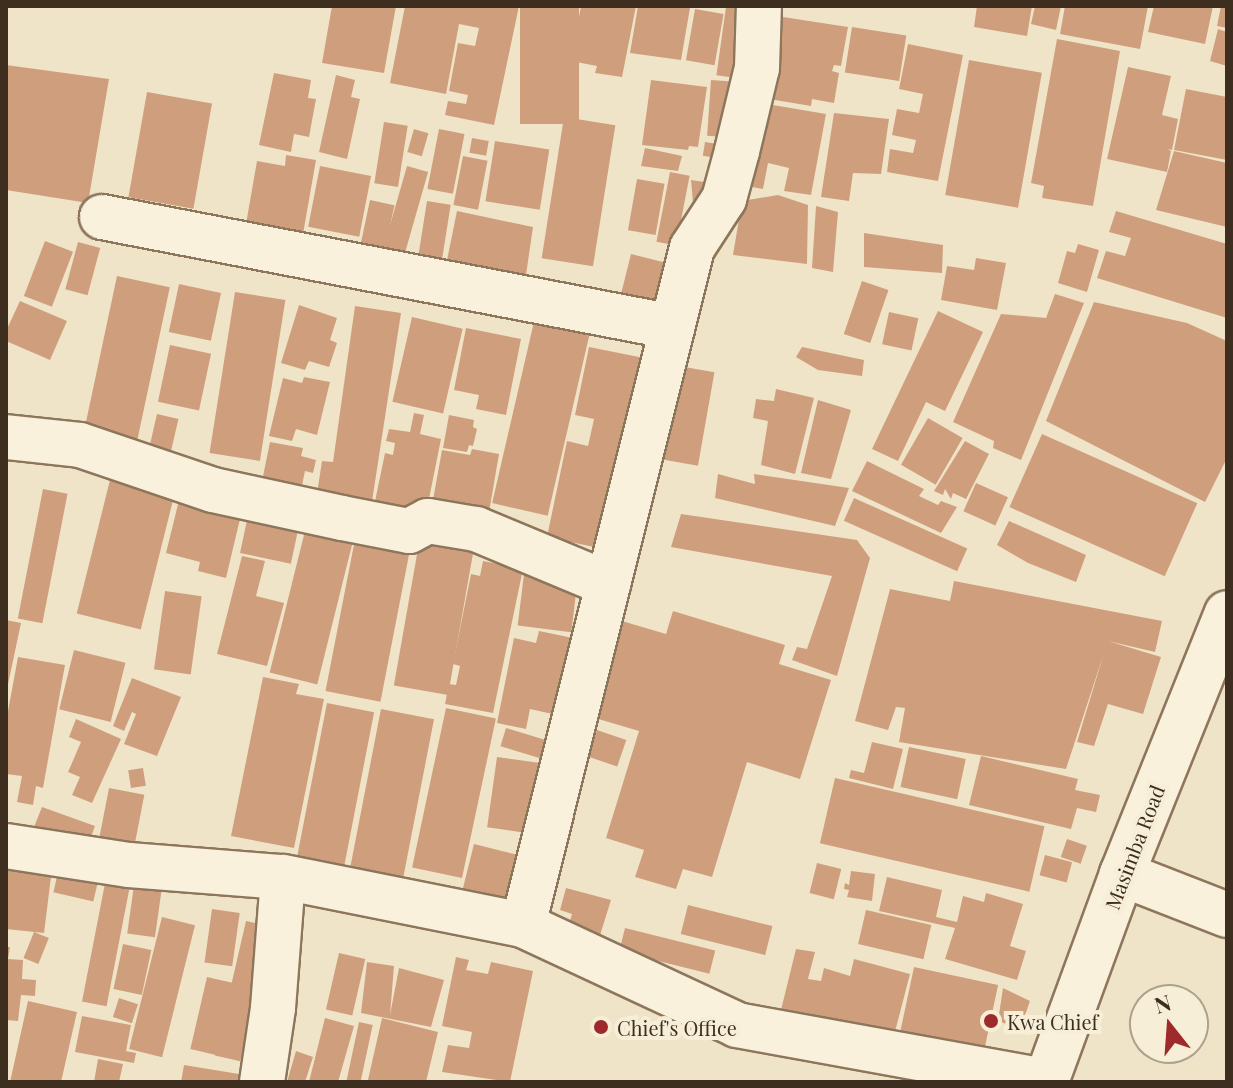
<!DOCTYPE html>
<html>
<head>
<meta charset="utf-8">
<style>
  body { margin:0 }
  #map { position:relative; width:1233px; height:1088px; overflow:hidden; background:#f0e4c8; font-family:"Playfair Display",serif }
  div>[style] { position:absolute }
  .building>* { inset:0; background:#cf9f7d; transform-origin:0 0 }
  .roads { filter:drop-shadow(2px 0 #8d765c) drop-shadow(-2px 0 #8d765c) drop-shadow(0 2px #8d765c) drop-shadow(0 -2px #8d765c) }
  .street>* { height:44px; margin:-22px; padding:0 22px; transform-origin:22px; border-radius:22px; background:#faf1dc }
  .secondary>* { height:44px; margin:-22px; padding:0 22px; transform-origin:22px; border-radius:22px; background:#faf1dc }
  .dots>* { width:22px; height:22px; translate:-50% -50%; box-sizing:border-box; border:4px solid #f7eed8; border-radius:50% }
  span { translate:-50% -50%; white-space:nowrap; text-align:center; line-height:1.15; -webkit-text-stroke:8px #f7eed8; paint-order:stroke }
  .street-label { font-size:20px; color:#3d2e20 }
  .poi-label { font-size:20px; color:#3d2e20 }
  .left { translate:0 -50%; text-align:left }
  .frame { position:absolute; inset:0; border:8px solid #3d2e20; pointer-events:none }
  .north { position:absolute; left:1129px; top:984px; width:80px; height:80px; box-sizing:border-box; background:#f7eed8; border:2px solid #ada18e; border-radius:50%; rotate:343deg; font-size:22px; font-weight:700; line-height:32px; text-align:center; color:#3d2e20 }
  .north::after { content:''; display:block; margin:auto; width:28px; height:36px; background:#9e2a2b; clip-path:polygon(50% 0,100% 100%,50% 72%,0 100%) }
</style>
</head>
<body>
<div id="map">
  <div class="building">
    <div style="clip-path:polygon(332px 6px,396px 6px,384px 73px,322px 63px)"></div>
    <div style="clip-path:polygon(405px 6px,519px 6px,494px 125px,445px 115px,448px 101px,466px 104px,468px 95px,449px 91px,458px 43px,475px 46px,479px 28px,459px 24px,446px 94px,390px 83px)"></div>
    <div style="left:520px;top:6px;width:59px;height:118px"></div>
    <div style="clip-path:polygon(581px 6px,636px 6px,622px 77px,595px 73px,597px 66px,571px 61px)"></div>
    <div style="clip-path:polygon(638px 6px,690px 8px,681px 60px,630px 53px)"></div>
    <div style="clip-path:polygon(977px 6px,1032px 6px,1027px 36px,974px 27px)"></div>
    <div style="clip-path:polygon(1035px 6px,1061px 6px,1056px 30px,1031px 24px)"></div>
    <div style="clip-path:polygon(1065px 6px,1148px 6px,1140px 49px,1060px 34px)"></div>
    <div style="clip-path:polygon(1154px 6px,1213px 6px,1205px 44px,1148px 32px)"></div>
    <div style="clip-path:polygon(1221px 6px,1227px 6px,1227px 28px,1217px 26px)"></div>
    <div style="left:726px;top:7px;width:29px;height:69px;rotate:8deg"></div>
    <div style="left:695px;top:9px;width:29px;height:52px;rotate:10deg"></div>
    <div style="clip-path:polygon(783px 17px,848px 27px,841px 66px,834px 65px,832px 71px,839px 73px,834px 103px,812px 99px,811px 106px,769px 99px)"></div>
    <div style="left:852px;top:27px;width:55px;height:46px;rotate:9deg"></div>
    <div style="clip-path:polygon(1218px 29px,1227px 32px,1227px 66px,1210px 61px)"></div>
    <div style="clip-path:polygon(1057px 39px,1120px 51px,1093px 206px,1042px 198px,1044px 186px,1031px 183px)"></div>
    <div style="clip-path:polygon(908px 44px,963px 55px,938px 181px,887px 172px,890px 149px,913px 153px,916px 140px,892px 135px,897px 109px,919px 113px,923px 94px,899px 89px)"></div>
    <div style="left:969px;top:60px;width:74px;height:137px;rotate:10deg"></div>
    <div style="clip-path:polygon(6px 65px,109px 79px,88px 203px,6px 190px)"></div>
    <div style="clip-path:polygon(1128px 67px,1171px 76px,1162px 115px,1178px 119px,1172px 150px,1167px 149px,1171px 151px,1167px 172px,1107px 159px)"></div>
    <div style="clip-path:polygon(274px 73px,311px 80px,308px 98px,316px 99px,309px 137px,294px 134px,291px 152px,259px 145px)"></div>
    <div style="clip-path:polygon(336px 75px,355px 80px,351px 97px,360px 99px,347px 159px,319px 152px)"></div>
    <div style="clip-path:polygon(651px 80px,707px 87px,698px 147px,689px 146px,688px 150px,642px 145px)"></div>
    <div style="left:711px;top:80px;width:28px;height:56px;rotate:4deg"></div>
    <div style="clip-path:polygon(1186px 89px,1227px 97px,1227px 160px,1174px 150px)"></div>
    <div style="left:147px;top:92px;width:66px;height:107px;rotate:10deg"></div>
    <div style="clip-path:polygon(767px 104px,826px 114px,811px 195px,784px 191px,789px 168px,768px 163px,763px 189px,752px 187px)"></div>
    <div style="clip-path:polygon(834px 113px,889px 119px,881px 174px,853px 173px,849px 201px,821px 197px)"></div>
    <div style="left:564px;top:117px;width:52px;height:143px;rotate:9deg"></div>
    <div style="left:384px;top:122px;width:24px;height:62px;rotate:9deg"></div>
    <div style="left:414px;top:129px;width:15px;height:24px;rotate:16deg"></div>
    <div style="left:439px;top:129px;width:26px;height:61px;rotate:11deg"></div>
    <div style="left:472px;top:138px;width:17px;height:15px;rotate:10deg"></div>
    <div style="left:495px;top:141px;width:55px;height:61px;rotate:9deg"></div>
    <div style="left:705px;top:142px;width:20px;height:14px;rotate:9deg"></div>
    <div style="clip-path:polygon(645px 148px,682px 156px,678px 171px,641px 166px)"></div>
    <div style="clip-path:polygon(1174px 151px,1227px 163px,1227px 227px,1156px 210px)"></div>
    <div style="clip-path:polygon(286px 155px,316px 160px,303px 234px,246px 224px,257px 161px,285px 166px)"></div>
    <div style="left:463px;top:156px;width:25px;height:50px;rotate:11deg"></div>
    <div style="left:320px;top:166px;width:52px;height:62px;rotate:11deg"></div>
    <div style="left:407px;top:166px;width:22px;height:90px;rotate:16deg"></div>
    <div style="left:670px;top:172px;width:20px;height:71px;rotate:11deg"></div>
    <div style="left:637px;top:179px;width:28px;height:52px;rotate:10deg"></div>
    <div style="clip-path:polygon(691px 180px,718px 184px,704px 204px,693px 203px)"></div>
    <div style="clip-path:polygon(778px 195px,808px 205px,807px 264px,733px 255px,742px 201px)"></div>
    <div style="left:370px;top:200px;width:25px;height:50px;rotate:12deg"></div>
    <div style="left:427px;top:201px;width:24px;height:58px;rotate:9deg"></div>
    <div style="clip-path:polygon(816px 206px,838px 212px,833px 272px,812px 268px)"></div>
    <div style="clip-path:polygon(457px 211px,533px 227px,526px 275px,446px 265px)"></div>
    <div style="clip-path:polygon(1116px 211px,1227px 244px,1227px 318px,1097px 278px,1106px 251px,1125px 256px,1131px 238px,1109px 232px)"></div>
    <div style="clip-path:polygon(864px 233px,943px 245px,942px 273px,864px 267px)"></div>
    <div style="left:45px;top:241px;width:30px;height:59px;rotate:21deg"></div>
    <div style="left:78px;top:242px;width:23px;height:49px;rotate:15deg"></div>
    <div style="clip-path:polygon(1078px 244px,1099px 250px,1087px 292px,1058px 283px,1067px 251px,1075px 253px)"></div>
    <div style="left:631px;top:254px;width:46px;height:55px;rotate:14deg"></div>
    <div style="clip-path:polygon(976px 258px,1006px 263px,997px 310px,941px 300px,947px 266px,974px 270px)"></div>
    <div style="left:117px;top:276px;width:54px;height:165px;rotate:12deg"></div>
    <div style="left:862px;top:281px;width:28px;height:56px;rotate:19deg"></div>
    <div style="left:179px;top:284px;width:43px;height:49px;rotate:12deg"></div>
    <div style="left:235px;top:292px;width:51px;height:163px;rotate:9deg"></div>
    <div style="clip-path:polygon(1055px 294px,1084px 303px,1021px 460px,993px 448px,994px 441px,953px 422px,1001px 314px,1046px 318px)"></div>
    <div style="clip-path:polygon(20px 301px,67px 321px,50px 360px,6px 341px,6px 331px)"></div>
    <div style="clip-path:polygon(1094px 302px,1187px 323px,1227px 341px,1227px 458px,1205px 502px,1046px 421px)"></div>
    <div style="clip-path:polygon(299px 305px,337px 318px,330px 340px,337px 343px,329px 367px,309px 361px,305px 370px,281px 363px)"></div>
    <div style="clip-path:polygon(355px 306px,401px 313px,371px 508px,316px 500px,322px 461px,333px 462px)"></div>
    <div style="clip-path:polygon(938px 311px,983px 332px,945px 411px,926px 402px,898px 461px,872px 449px)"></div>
    <div style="left:889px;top:312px;width:30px;height:33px;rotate:12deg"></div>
    <div style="left:536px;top:313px;width:57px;height:195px;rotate:13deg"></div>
    <div style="left:412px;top:317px;width:52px;height:87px;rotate:13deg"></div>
    <div style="clip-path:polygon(466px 328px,521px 339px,506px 415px,476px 409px,479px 395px,454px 390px)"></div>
    <div style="left:170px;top:345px;width:42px;height:58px;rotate:12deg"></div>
    <div style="clip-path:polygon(589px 347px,649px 359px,608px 550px,547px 537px,567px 441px,588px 446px,594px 419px,575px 415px)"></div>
    <div style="clip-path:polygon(802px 347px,864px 360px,862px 376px,818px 370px,796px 357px)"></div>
    <div style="left:679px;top:366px;width:36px;height:95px;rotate:10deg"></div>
    <div style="clip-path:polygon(304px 377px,330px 382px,317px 435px,296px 429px,292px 441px,269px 436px,283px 378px,302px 383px)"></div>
    <div style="clip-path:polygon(776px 389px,814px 398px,795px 474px,761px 465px,768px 421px,753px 418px,756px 399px,774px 401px)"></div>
    <div style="clip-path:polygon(818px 400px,851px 410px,831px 479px,801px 473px)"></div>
    <div style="clip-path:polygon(414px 413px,424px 415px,420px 434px,441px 439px,425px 519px,372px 516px,385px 453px,393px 455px,395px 443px,386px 441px,389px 429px,410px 432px)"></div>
    <div style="left:157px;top:414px;width:22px;height:53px;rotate:13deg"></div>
    <div style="clip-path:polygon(449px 415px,474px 420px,473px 427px,477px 429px,473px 446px,469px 445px,467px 452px,443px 448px)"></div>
    <div style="left:928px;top:418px;width:40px;height:54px;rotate:30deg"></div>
    <div style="left:1042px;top:434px;width:170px;height:80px;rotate:24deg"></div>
    <div style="clip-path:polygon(965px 441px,989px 454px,966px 499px,953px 493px,951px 499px,945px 489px,943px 495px,934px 491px)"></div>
    <div style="clip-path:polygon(270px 442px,303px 448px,301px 456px,316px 460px,313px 473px,305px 471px,300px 495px,259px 496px)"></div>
    <div style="clip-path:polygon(472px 449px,499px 454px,487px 524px,431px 511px,442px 450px,470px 455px)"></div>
    <div style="clip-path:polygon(867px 461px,924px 489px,919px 496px,938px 505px,941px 501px,957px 507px,941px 533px,852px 491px)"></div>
    <div style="left:113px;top:468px;width:66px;height:150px;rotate:14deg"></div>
    <div style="clip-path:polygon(718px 474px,755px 484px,754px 474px,849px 488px,835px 526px,715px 498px)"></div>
    <div style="left:976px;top:483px;width:35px;height:31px;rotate:24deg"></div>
    <div style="clip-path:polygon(182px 488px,244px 502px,226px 578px,198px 571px,200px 562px,166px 553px)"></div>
    <div style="left:43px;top:489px;width:25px;height:132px;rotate:11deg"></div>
    <div style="left:854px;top:498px;width:124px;height:25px;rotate:24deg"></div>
    <div style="left:250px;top:506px;width:52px;height:48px;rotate:12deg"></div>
    <div style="clip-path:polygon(681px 514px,857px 540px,870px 558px,837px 676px,792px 660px,797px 647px,807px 649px,832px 576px,671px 547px)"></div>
    <div style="clip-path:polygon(1009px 521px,1086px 555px,1076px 582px,1028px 563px,997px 545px)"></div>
    <div style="left:422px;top:526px;width:55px;height:162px;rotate:10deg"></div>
    <div style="left:306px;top:527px;width:49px;height:150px;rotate:14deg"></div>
    <div style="left:356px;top:534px;width:56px;height:160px;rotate:11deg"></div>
    <div style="clip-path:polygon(242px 556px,265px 561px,256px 596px,284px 603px,267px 666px,217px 654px)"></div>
    <div style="clip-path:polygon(483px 561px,523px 569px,493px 713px,445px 704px,449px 684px,456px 685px,460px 666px,453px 664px,471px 574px,480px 576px)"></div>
    <div style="left:524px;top:574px;width:54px;height:52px;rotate:7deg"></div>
    <div style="clip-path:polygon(954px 581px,1162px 621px,1155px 652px,1108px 641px,1161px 657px,1143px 714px,1108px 704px,1094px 746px,1077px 742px,1104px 653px,1066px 769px,899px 742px,905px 708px,896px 707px,888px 730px,855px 721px,890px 589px,950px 601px)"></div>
    <div style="left:165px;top:591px;width:37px;height:79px;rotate:8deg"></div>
    <div style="clip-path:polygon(673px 611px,785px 645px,779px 664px,831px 680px,800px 779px,747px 762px,712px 877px,683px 869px,676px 889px,635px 877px,644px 850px,606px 838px,639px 731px,585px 715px,615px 619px,666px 634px)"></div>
    <div style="clip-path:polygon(6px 620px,21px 623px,7px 689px,6px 689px)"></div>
    <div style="clip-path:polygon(539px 631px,573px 638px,557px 715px,530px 709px,526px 729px,497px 723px,514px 638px,536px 643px)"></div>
    <div style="left:74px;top:650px;width:53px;height:61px;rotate:14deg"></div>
    <div style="clip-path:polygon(18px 657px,65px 665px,43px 788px,36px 786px,33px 805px,17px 802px,22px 776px,6px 774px,6px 722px)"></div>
    <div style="clip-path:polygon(263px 677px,299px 684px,296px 694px,324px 699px,294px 848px,231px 836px)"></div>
    <div style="clip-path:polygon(132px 678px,181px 697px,157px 756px,124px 744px,136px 714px,132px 712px,124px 731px,113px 726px)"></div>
    <div style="left:327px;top:703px;width:48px;height:163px;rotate:11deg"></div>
    <div style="left:446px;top:708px;width:51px;height:163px;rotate:12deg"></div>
    <div style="left:381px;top:709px;width:54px;height:167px;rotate:11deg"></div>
    <div style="clip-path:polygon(76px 719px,121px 739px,92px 803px,72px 795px,80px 777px,68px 772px,81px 742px,69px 737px)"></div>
    <div style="left:506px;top:728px;width:49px;height:19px;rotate:17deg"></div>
    <div style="left:597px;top:730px;width:31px;height:28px;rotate:19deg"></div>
    <div style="clip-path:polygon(872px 742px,903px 749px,893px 789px,849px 778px,851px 770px,864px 773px)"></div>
    <div style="left:909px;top:747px;width:58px;height:41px;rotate:12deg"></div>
    <div style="clip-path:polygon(981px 756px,1078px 779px,1075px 790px,1100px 795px,1096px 812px,1077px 808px,1071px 829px,969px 805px)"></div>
    <div style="left:497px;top:757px;width:49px;height:71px;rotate:8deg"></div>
    <div style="left:143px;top:768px;width:18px;height:15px;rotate:81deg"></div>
    <div style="left:835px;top:778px;width:215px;height:67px;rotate:13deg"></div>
    <div style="left:109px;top:788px;width:36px;height:50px;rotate:11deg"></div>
    <div style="clip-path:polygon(42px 807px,95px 826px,88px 845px,32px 832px)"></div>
    <div style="left:1067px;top:839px;width:21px;height:19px;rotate:19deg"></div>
    <div style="left:474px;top:844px;width:59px;height:51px;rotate:14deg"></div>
    <div style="left:1045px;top:855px;width:28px;height:21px;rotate:15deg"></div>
    <div style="clip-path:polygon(6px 856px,53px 861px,44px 933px,6px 929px)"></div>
    <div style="left:817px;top:863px;width:25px;height:31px;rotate:14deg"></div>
    <div style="left:59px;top:868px;width:41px;height:25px;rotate:13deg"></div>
    <div style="clip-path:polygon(851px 871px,875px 874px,872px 901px,847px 897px,849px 890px,844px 889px,845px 883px,849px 885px)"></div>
    <div style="left:107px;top:873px;width:25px;height:131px;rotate:11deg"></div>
    <div style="clip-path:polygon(887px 877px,942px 890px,936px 917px,957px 922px,963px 896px,984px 902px,986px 893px,1023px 904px,1010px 946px,1026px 951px,1017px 980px,945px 959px,955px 928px,879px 911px)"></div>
    <div style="left:135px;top:878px;width:28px;height:56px;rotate:8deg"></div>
    <div style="clip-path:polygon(566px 888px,611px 900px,597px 945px,565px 937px,572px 914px,560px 910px)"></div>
    <div style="left:688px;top:905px;width:87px;height:30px;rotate:14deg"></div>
    <div style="left:212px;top:909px;width:28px;height:54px;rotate:8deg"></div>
    <div style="left:866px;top:910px;width:67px;height:35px;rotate:13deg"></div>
    <div style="left:162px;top:917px;width:34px;height:136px;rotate:14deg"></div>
    <div style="left:246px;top:921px;width:26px;height:138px;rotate:13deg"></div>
    <div style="left:625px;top:928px;width:93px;height:24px;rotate:14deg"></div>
    <div style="left:34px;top:932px;width:16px;height:28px;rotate:22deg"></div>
    <div style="left:123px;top:944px;width:29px;height:46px;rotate:12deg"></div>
    <div style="clip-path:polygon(6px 947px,10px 947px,8px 959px,23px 960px,22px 979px,36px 980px,35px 996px,21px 995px,18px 1021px,6px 1020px)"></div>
    <div style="clip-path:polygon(796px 949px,815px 952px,808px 979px,821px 981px,824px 968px,850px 976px,854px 959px,910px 974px,891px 1047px,780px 1014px)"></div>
    <div style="left:339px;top:953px;width:27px;height:58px;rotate:13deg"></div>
    <div style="clip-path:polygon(456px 957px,469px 960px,466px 970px,488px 974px,491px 962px,533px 971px,510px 1082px,442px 1072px,448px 1045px,469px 1048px,472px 1032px,442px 1026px)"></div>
    <div style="clip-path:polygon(367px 962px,394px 966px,390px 1015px,399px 968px,444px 980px,431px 1027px,361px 1013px)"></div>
    <div style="left:914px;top:967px;width:86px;height:70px;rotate:12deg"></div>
    <div style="left:207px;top:977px;width:26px;height:74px;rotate:13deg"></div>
    <div style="clip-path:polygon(1003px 988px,1030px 1001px,1022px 1024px,1014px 1017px,1009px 1025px,998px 1021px)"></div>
    <div style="left:119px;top:998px;width:20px;height:20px;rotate:18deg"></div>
    <div style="clip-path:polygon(28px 1001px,77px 1012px,61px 1082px,10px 1082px)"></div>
    <div style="clip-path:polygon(82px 1016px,131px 1025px,126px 1051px,136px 1053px,134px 1063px,75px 1052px)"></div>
    <div style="clip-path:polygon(325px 1018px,354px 1026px,338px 1082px,309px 1082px)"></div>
    <div style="clip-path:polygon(382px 1018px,438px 1032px,426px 1082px,368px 1080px)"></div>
    <div style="left:359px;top:1022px;width:14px;height:61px;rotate:12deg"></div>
    <div style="clip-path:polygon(296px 1051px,313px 1057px,305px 1082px,287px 1082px)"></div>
    <div style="clip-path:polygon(98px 1059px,123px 1064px,119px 1082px,94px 1082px)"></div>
    <div style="clip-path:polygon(184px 1065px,245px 1075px,244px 1082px,181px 1082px)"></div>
  </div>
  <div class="roads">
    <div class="street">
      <div style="left:102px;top:217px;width:581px;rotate:10.9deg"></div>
      <div style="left:6px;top:437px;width:74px;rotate:6.2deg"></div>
      <div style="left:80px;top:445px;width:140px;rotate:18.7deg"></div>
      <div style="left:213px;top:490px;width:132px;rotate:12.2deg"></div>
      <div style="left:342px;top:518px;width:68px;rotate:11deg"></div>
      <div style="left:409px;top:531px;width:21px;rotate:-28deg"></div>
      <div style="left:428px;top:521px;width:49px;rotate:9.5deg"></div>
      <div style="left:476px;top:529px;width:143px;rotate:22.6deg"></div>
      <div style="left:6px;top:846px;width:124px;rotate:8.8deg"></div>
      <div style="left:129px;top:865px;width:154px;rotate:4.5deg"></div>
      <div style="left:283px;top:877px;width:245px;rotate:11.3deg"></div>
      <div style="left:523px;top:925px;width:236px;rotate:25deg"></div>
      <div style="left:737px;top:1025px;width:314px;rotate:10.3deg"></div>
      <div style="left:1122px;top:874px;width:113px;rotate:21.3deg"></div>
      <div style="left:523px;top:925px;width:698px;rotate:-75.98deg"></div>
      <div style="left:692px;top:248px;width:59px;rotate:-56.9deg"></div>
      <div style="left:724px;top:199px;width:50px;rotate:-74.8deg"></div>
      <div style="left:737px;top:151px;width:85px;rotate:-76.5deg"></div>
      <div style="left:757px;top:68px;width:62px;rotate:-88.2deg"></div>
      <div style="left:262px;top:1082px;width:75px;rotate:-81.5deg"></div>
      <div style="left:273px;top:1008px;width:131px;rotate:-85.6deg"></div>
    </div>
    <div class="secondary">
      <div style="left:1046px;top:1082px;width:221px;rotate:-69.9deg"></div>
      <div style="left:1122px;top:874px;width:281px;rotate:-68.1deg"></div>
    </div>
  </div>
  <div class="dots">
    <div style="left:991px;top:1021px;background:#9e2a2b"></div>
    <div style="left:601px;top:1027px;background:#9e2a2b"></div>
  </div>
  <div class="street-label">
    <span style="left:1134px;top:847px;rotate:-69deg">Masimba Road</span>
  </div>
  <div class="poi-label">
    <span class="left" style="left:1007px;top:1021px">Kwa Chief</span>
    <span class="left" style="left:617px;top:1027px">Chief's Office</span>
  </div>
  <div class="frame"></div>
  <div class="north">N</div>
</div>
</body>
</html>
